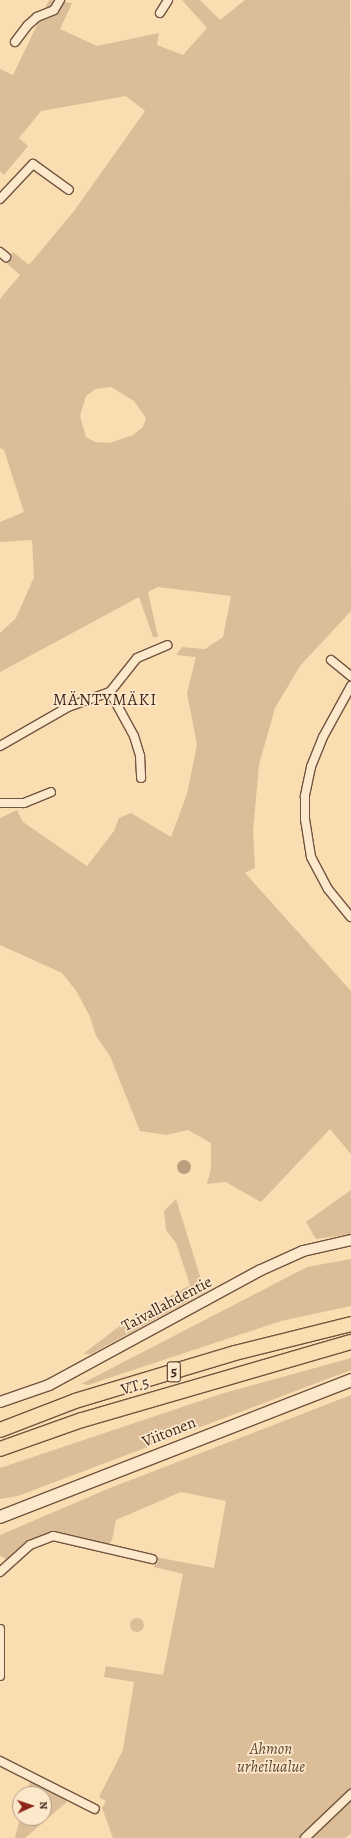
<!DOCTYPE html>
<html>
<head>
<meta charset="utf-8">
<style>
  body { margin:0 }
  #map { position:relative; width:351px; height:1838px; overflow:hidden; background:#faddb1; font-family:Alegreya,serif }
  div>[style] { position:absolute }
  .green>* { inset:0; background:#dbbe98 }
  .round { border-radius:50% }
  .water>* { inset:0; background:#bc9f7e }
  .roads { filter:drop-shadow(1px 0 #725440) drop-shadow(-1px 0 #725440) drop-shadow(0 1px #725440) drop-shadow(0 -1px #725440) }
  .minor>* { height:8px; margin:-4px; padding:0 4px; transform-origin:4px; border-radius:4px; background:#fce9cc }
  .tertiary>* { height:10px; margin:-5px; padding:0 5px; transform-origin:5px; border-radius:5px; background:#fce9cc }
  .secondary>* { height:12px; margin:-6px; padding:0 6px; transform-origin:6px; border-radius:6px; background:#fce9cc }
  .trunk>* { height:14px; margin:-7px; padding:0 7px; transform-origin:7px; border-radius:7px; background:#faddb1 }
  span { translate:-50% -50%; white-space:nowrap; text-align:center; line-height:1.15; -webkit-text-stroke:3.5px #fce9cc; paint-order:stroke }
  .shield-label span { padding:1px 3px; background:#fce9cc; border:1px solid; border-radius:3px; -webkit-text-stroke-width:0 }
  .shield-label { font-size:15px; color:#44271b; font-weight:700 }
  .street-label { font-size:16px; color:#44271b }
  .park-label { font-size:16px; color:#624534; font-style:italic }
  .neighbourhood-label { font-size:17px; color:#44271b; letter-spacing:1px }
  .north { position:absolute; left:12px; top:1786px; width:40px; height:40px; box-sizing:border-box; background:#fce9cc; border:1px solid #b29b85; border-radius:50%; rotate:87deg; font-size:11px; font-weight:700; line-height:16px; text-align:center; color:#44271b }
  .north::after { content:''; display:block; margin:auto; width:14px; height:18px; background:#8f2418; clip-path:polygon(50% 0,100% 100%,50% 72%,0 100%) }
</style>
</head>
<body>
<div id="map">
  <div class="green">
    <div style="clip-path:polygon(evenodd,49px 0,72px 3px,60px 29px,97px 46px,159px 33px,157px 45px,183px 55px,207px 28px,182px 0,200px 0,220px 20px,245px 0,350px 0,351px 611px,300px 666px,275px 708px,259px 765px,253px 831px,255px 868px,245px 873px,351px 991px,351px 1154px,330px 1129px,261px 1202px,226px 1182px,207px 1184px,211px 1168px,211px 1143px,188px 1130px,166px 1135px,140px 1131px,110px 1056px,96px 1036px,90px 1017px,77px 992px,62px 973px,0 945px,0 818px,17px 810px,23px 822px,87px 866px,114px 831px,119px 818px,131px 813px,171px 837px,187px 794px,197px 745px,187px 693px,196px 657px,176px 655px,182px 647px,205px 649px,223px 637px,231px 596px,158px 587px,148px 592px,158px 637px,153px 637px,139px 597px,0 672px,0 633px,16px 618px,34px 577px,32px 540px,0 542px,0 522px,24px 512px,4px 450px,0 448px,0 299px,20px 275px,5px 262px,13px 252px,29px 265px,74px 211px,145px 111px,126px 96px,41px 111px,19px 138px,28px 146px,4px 175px,0 171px,0 69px,13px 75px,49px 0,111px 387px,134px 401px,146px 418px,143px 427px,133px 435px,110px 443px,95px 442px,86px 437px,80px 416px,86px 396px,96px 389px,111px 387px)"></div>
    <div style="clip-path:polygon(351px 1190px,351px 1234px,316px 1239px,306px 1222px)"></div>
    <div style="clip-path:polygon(176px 1199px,205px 1292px,91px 1354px,83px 1354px,125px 1322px,190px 1285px,176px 1243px,166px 1230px,164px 1211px)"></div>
    <div style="clip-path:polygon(351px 1259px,351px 1306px,281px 1321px,88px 1385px,81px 1384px,307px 1267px)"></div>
    <div style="clip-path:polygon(351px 1358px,351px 1370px,18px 1496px,0 1499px,0 1468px,224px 1393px)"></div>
    <div style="clip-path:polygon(351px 1395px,351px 1834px,345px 1838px,113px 1838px,102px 1808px,106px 1801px,99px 1797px,123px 1750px,134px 1682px,104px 1677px,106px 1666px,163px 1675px,183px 1574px,154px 1567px,155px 1557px,214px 1568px,226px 1501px,181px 1492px,116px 1520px,112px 1540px,106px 1547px,53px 1536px,10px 1561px,0 1556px,0 1535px,110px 1488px)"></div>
    <div class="round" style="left:130px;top:1618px;width:14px;height:14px"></div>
    <div style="clip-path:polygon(30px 1781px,69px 1800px,25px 1838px,15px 1838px,20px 1818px,44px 1818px,44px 1794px,27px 1794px)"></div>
  </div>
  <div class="water">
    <div class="round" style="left:177px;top:1160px;width:14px;height:14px"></div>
  </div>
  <div class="roads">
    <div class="minor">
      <div style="left:160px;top:13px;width:15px;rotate:-58deg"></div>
      <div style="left:15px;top:42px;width:21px;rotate:-53deg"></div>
      <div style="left:28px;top:25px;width:12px;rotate:-42deg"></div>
      <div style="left:37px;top:17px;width:18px;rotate:-22deg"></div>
      <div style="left:54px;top:10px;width:12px;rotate:-59deg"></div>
      <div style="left:0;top:199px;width:48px;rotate:-46.7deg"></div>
      <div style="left:33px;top:164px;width:44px;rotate:35.8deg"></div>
      <div style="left:0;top:252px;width:8px;rotate:40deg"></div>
      <div style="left:331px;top:660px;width:26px;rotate:39deg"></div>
      <div style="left:351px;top:686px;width:58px;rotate:118.8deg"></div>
      <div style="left:323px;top:737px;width:32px;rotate:112deg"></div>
      <div style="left:311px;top:767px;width:30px;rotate:102deg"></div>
      <div style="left:305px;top:796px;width:23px;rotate:90deg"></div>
      <div style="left:305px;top:819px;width:38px;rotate:81deg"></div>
      <div style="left:311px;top:857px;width:36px;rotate:62deg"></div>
      <div style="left:328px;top:889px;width:36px;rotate:51deg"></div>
      <div style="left:110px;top:692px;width:50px;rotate:61.4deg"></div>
      <div style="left:134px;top:736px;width:21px;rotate:73deg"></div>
      <div style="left:140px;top:756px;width:22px;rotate:87deg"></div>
      <div style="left:0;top:746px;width:78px;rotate:-29.8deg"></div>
      <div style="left:68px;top:707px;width:45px;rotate:-19.7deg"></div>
      <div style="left:110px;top:692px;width:43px;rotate:-51.5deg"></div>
      <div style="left:137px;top:658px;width:33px;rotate:-23deg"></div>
      <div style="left:0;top:803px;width:24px"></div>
      <div style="left:24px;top:803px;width:29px;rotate:-22deg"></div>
      <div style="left:0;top:1572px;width:40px;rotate:-42deg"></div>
      <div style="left:30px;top:1545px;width:25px;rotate:-21deg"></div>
      <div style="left:53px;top:1536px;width:102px;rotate:13.1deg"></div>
      <div style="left:0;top:1629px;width:47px;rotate:90deg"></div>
      <div style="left:0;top:1761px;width:106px;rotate:26.8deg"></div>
      <div style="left:305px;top:1838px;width:64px;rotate:-43.7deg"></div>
    </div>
    <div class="tertiary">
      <div style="left:0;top:1402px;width:52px;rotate:-19.1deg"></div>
      <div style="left:49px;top:1385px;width:241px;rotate:-28.5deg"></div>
      <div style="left:261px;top:1270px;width:46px;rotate:-24.3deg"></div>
      <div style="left:303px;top:1251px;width:49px;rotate:-12.9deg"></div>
    </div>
    <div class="secondary">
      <div style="left:0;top:1517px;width:377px;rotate:-21.3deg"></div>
    </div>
    <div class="trunk">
      <div style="left:0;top:1430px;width:80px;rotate:-21.1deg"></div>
      <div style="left:75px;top:1401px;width:167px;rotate:-16.7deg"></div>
      <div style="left:235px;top:1353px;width:120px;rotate:-14deg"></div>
      <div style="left:0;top:1449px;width:87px;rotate:-19.5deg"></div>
      <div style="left:82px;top:1420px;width:280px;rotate:-16.2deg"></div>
    </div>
  </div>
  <div class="shield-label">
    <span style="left:174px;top:1372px">5</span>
  </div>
  <div class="street-label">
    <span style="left:167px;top:1304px;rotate:-28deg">Taivallahdentie</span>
    <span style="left:135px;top:1386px;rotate:-17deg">VT 5</span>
    <span style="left:169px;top:1432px;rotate:-22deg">Viitonen</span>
  </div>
  <div class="park-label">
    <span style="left:271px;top:1758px">Ahmon<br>urheilualue</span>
  </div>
  <div class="neighbourhood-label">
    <span style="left:105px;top:700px">MÄNTYMÄKI</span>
  </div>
  <div class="north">N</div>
</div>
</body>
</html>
